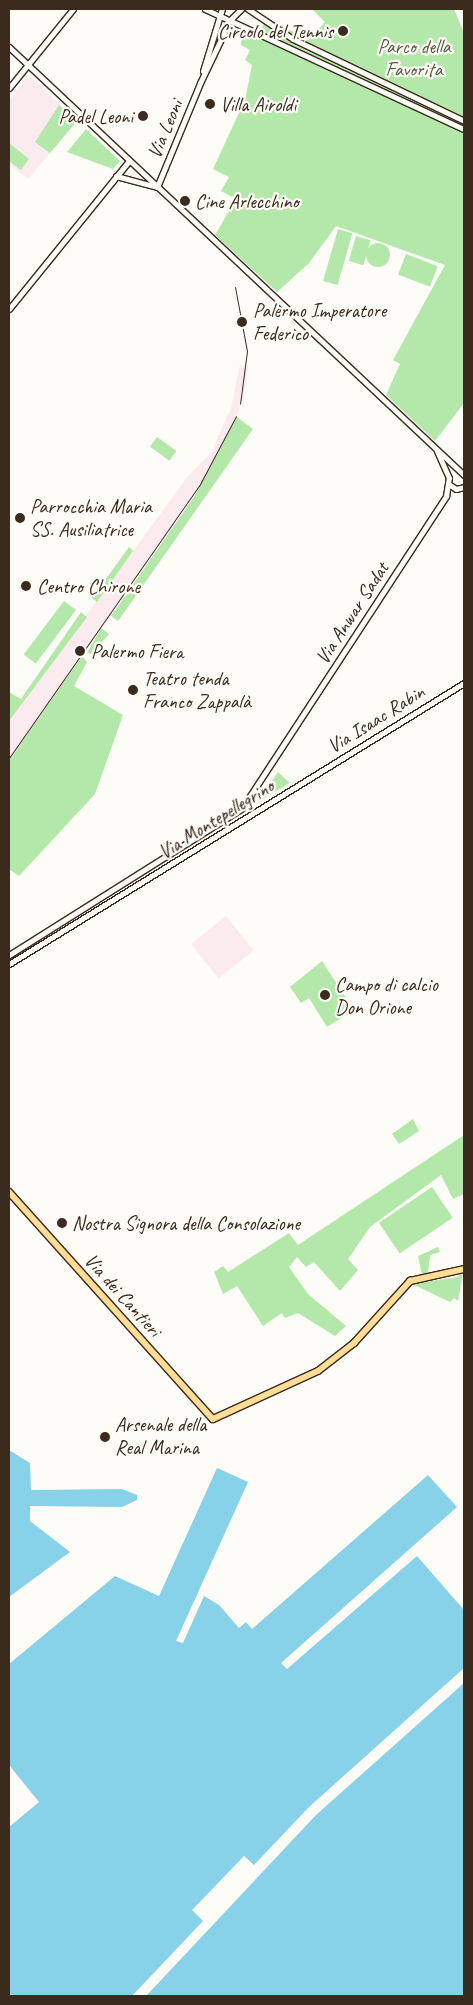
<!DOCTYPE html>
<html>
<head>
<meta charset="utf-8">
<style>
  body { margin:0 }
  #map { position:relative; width:473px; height:2005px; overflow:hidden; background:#fdfcf7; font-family:Caveat,sans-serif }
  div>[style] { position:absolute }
  .built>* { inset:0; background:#fbeaee; transform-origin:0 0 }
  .green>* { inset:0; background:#b4e8aa; transform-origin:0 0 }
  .round { border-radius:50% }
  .water>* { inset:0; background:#88d2e9 }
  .roads { filter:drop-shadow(1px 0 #3b2a1e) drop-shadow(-1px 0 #3b2a1e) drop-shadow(0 1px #3b2a1e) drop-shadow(0 -1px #3b2a1e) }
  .minor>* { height:5px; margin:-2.5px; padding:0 2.5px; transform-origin:2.5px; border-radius:2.5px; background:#fdfcf7 }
  .major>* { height:6px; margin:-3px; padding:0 3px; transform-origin:3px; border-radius:3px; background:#ffdd96 }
  .rail>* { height:1px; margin:-0.5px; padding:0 0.5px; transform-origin:0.5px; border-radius:0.5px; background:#3b2a1e }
  .dots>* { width:14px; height:14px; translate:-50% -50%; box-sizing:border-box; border:2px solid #fdfcf7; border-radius:50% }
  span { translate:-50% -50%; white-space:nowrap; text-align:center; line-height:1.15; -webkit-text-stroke:4.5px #fdfcf7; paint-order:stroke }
  .poi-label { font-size:20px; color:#3b2a1e }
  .right { translate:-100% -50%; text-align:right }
  .left { translate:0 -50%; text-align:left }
  .park-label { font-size:20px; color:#595a41 }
  .street-label { font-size:20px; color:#3b2a1e }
  .frame { position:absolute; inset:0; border:10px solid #3b2a1e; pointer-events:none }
</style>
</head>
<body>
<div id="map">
  <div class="built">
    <div style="clip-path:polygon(29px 75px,77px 121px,28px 179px,9px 164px,9px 100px)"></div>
    <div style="clip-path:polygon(240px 365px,248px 366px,244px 395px,224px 449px,9px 762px,9px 721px,188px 476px,211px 453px,231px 408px)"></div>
    <div style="left:226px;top:916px;width:44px;height:45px;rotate:51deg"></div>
  </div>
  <div class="green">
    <div style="clip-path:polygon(312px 9px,454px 9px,464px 33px,464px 403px,435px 441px,386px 395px,400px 364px,393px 360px,445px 265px,336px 226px,309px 263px,277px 292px,215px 235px,236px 199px,221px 191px,229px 177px,213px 169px,245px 100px,252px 65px,245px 60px,250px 50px,241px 45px,242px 25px,259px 33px,267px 18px,308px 40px,325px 22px)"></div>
    <div style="clip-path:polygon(59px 105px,77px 121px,50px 153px,35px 142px)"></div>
    <div style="clip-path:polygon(86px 129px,120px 161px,113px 169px,67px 152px)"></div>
    <div style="clip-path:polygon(9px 143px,29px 159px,21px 170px,9px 161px)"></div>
    <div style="left:338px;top:229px;width:15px;height:54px;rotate:16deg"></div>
    <div style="left:356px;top:236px;width:15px;height:26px;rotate:16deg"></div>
    <div class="round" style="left:366px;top:243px;width:24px;height:24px"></div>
    <div style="left:406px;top:254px;width:34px;height:22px;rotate:21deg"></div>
    <div style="clip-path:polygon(237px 417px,253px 429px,118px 621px,111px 616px,194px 497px)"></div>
    <div style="left:157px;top:437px;width:24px;height:12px;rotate:36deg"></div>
    <div style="clip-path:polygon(129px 547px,133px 551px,97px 602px,92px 598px)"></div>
    <div style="left:64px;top:601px;width:15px;height:67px;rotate:37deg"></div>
    <div style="clip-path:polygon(81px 612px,87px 617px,9px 721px,9px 692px,21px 699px)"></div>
    <div style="clip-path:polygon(101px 628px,109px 634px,92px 654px,87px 653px)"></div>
    <div style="clip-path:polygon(82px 656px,87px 662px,74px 686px,123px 715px,95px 794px,19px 876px,9px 869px,9px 761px)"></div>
    <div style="clip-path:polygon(278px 772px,290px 783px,259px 801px,261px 797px)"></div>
    <div style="clip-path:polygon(322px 961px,354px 1010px,327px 1027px,309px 998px,301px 1003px,290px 987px)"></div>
    <div style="clip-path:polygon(413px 1119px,419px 1131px,399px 1144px,392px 1134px)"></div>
    <div style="clip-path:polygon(464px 1135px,464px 1194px,453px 1199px,441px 1175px,370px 1227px,348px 1259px,358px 1270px,340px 1291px,314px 1262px,306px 1267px,297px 1257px,289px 1267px,308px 1294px,346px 1326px,335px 1336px,298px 1313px,285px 1318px,282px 1313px,263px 1326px,237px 1286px,223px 1294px,214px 1272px,223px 1266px,228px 1272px,289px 1233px,298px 1245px)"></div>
    <div style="left:432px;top:1187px;width:37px;height:64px;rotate:56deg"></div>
    <div style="clip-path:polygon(438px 1247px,440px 1252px,430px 1255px,428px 1273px,422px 1275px,418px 1256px)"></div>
    <div style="clip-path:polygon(463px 1272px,458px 1301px,454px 1298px,450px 1302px,412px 1284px,457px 1277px)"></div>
  </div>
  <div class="water">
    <div style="clip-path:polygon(9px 1450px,30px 1463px,31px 1490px,122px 1489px,137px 1495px,137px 1500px,122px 1507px,30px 1506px,30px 1521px,70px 1552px,9px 1597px)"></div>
    <div style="clip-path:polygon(217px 1468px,248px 1482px,176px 1641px,183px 1643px,204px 1596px,219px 1605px,239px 1628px,246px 1622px,252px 1629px,428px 1475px,457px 1507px,281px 1663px,287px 1669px,417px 1556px,464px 1610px,464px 1668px,309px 1807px,254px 1865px,244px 1856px,192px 1910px,203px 1921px,132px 1996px,9px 1996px,9px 1827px,39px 1802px,9px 1765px,9px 1664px,115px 1576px,159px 1596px)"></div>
    <div style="clip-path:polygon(464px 1683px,464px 1996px,146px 1996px,316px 1815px)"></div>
  </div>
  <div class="roads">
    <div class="minor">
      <div style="left:205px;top:9px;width:285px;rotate:24.9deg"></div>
      <div style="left:248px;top:9px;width:54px;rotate:33.7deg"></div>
      <div style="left:293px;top:39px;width:190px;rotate:25.6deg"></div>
      <div style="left:9px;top:47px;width:625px;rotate:43.25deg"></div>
      <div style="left:203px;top:71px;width:65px;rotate:-73deg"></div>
      <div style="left:9px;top:88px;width:102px;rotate:-51deg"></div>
      <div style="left:116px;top:176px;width:42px;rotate:15deg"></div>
      <div style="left:157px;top:187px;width:113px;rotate:-67.5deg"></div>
      <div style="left:200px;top:83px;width:70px;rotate:-64.5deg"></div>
      <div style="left:230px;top:20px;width:16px;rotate:-45deg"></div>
      <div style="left:9px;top:309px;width:191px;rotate:-51deg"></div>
      <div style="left:450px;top:485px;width:7px;rotate:34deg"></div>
      <div style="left:456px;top:489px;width:8px;rotate:-14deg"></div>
      <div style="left:9px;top:955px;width:275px;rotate:-32.2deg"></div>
      <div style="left:242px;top:808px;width:373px;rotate:-56.8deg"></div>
      <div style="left:446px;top:496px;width:18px;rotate:-81deg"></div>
      <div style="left:449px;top:478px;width:30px;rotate:-114deg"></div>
      <div style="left:9px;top:964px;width:535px;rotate:-31.7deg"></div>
    </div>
    <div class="major">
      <div style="left:9px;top:1192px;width:305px;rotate:48.1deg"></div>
      <div style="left:213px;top:1419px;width:115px;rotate:-24.6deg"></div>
      <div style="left:318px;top:1371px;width:46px;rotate:-37.9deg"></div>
      <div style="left:354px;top:1343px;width:84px;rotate:-47.9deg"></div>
      <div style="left:410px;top:1281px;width:55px;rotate:-12.5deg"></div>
    </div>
  </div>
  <div class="rail">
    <div style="left:235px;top:287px;width:65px;rotate:79.4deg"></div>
    <div style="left:247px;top:351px;width:53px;rotate:97.5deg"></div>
    <div style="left:9px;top:758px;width:332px;rotate:-55.1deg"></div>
    <div style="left:199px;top:486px;width:79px;rotate:-62.1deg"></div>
  </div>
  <div class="dots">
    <div style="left:343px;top:31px;background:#3b2a1e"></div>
    <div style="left:210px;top:104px;background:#3b2a1e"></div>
    <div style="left:143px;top:116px;background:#3b2a1e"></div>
    <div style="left:185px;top:201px;background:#3b2a1e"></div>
    <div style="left:242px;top:322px;background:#3b2a1e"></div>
    <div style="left:20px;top:518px;background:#3b2a1e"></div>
    <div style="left:26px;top:586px;background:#3b2a1e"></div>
    <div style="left:80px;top:651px;background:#3b2a1e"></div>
    <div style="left:133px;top:690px;background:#3b2a1e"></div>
    <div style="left:325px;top:995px;background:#3b2a1e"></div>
    <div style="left:62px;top:1223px;background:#3b2a1e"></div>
    <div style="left:105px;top:1437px;background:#3b2a1e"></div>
  </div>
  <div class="poi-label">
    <span class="right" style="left:333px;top:31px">Circolo del Tennis</span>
    <span class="left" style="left:220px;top:104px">Villa Airoldi</span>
    <span class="right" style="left:133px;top:116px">Padel Leoni</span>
    <span class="left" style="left:195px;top:201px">Cine Arlecchino</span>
    <span class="left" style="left:253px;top:322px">Palermo Imperatore<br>Federico</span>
    <span class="left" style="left:30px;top:518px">Parrocchia Maria<br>SS. Ausiliatrice</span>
    <span class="left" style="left:37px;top:586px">Centro Chirone</span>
    <span class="left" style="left:91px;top:651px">Palermo Fiera</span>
    <span class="left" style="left:143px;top:690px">Teatro tenda<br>Franco Zappalà</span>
    <span class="left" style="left:335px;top:996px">Campo di calcio<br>Don Orione</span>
    <span class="left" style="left:72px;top:1223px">Nostra Signora della Consolazione</span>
    <span class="left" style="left:115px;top:1436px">Arsenale della<br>Real Marina</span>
  </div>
  <div class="park-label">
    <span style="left:414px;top:58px">Parco della<br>Favorita</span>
  </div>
  <div class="street-label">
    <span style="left:165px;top:129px;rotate:-67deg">Via Leoni</span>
    <span style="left:352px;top:613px;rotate:-57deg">Via Anwar Sadat</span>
    <span style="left:376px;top:719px;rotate:-32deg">Via Isaac Rabin</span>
    <span style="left:216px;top:819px;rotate:-32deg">Via Montepellegrino</span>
    <span style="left:123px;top:1295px;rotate:48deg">Via dei Cantieri</span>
  </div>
  <div class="frame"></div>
</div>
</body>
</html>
